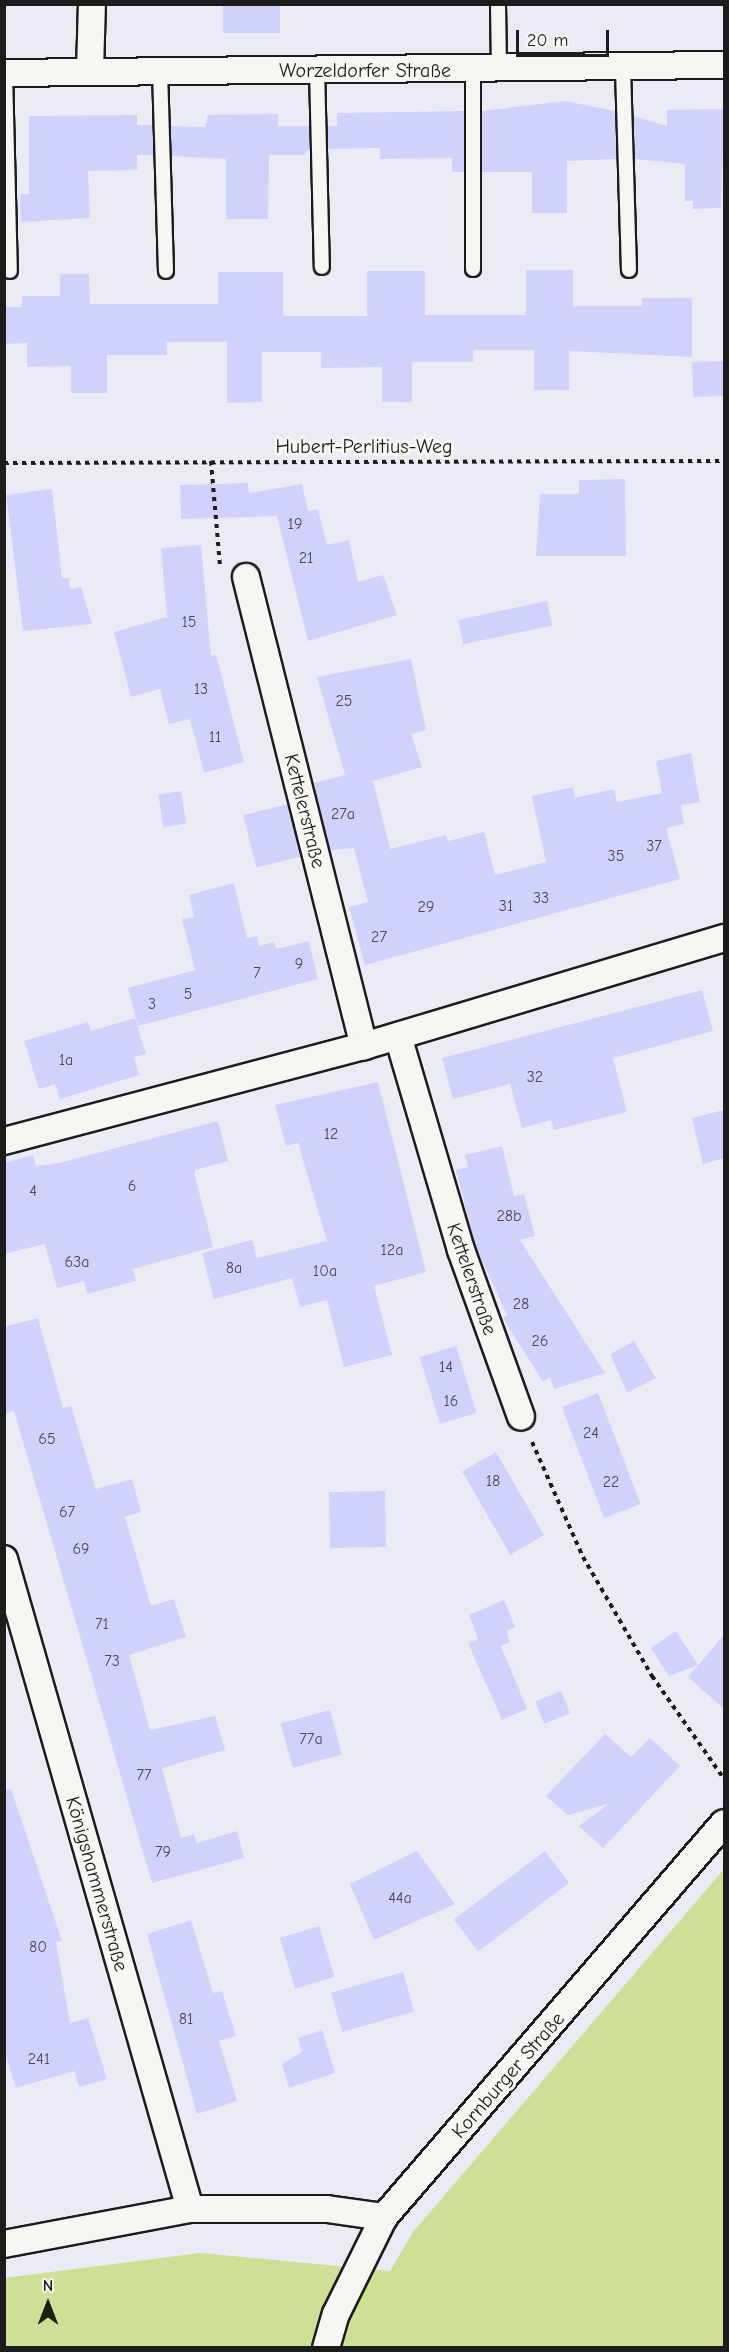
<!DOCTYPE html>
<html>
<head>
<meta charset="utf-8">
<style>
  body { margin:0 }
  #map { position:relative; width:729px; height:2352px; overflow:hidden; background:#ebebf5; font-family:"Comic Neue",sans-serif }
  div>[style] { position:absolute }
  .green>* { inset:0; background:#cde095 }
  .building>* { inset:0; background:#d0d2fb; transform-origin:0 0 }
  .path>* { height:4px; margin-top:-2px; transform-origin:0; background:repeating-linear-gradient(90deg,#1c1c1c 0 4.5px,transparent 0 9px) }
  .roads { filter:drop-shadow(2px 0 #1c1c1c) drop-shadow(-2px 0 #1c1c1c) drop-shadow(0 2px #1c1c1c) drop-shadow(0 -2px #1c1c1c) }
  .service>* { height:14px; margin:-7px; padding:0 7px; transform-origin:7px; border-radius:7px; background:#f6f6f2 }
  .minor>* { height:26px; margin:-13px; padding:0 13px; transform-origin:13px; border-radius:13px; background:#f6f6f2 }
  span { translate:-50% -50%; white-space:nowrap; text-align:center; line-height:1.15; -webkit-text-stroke:6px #f6f6f2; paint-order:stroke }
  .number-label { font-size:16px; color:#494a54 }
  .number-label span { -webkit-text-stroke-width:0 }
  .street-label { font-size:20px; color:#1c1c1c }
  .frame { position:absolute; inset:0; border:6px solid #1c1c1c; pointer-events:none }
  .north { position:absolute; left:18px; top:2274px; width:60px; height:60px; -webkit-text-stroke:4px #f6f6f2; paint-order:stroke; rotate:0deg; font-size:16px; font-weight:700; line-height:24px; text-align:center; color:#1c1c1c }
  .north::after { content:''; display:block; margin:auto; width:21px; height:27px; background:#1c1c1c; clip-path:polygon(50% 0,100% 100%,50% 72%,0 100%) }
  .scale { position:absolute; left:516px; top:30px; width:93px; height:27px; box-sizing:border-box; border:3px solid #1c1c1c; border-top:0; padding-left:8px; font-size:18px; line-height:21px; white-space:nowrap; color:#1c1c1c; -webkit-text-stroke:4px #f6f6f2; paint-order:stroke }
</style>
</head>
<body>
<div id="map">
  <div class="green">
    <div style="clip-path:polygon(724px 1869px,724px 2347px,5px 2347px,4px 2278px,200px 2253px,390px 2271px,413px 2232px)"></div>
  </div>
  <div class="building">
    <div style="left:223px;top:4px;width:57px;height:29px"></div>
    <div style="clip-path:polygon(565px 101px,615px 111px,617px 159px,567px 161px,567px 213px,532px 213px,532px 172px,482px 172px,482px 111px)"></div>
    <div style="clip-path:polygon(724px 109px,721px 208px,693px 209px,693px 201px,685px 201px,685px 164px,635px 159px,633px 116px,667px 126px,667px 110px)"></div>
    <div style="clip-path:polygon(464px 111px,464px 172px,452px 172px,452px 158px,380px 159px,380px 148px,328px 149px,327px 126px,337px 126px,337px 113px)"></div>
    <div style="clip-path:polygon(278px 114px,278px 126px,309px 126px,310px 149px,303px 155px,269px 155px,268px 219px,226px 219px,226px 159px,172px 156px,171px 126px,205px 127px,208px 115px)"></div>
    <div style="clip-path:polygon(137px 115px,137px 125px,153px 125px,154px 155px,137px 155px,137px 170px,88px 171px,90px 218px,21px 222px,20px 194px,29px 194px,29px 116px)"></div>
    <div style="clip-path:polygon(526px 270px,573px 270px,573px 306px,642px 306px,642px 298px,692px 298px,692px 357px,569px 351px,569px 390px,534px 390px,534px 350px,473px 350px,473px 362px,412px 362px,412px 402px,382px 402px,382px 367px,321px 368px,321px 352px,262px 352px,262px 402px,227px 403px,227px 342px,167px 342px,167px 355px,107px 355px,107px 393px,71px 393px,71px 366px,27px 367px,27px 343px,4px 344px,4px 307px,22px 307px,22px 296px,60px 296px,60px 274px,89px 274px,90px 304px,218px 304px,218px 272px,283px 272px,283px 316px,367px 316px,367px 271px,425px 271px,425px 315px,526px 315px)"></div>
    <div style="left:723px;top:361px;width:35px;height:31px;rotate:88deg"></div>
    <div style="clip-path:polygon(625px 479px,626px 556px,536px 556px,540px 494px,579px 494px,579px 480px)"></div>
    <div style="clip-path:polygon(248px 483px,249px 493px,302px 484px,308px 511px,318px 509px,327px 545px,349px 540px,358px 582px,383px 575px,397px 615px,308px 641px,277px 516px,181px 519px,180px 485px)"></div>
    <div style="clip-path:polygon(52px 489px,62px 578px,69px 578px,70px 589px,81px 587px,92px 624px,23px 631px,6px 495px)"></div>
    <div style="clip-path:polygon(201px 545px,211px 656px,216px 655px,244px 762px,204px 773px,190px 719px,169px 724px,160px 689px,131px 697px,114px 632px,167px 617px,161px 548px)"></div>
    <div style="left:547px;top:601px;width:25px;height:91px;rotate:78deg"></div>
    <div style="clip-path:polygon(411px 659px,426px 730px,411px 734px,422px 767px,373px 781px,390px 849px,446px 835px,448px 841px,484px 832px,495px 875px,546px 862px,532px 796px,573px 787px,575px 798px,614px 789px,617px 802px,662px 793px,656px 761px,691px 753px,700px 802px,681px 805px,684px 824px,666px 828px,680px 879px,365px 965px,349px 907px,368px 902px,354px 848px,330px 850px,314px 783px,345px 775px,317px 677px)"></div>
    <div style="left:181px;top:791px;width:33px;height:23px;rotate:81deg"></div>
    <div style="left:288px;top:804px;width:54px;height:46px;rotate:76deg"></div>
    <div style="clip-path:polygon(234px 883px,247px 938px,257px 936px,259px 946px,274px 942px,276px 949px,309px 941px,318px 979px,138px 1026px,128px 988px,195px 970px,182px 919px,194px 917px,189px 895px)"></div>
    <div style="clip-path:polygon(702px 990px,713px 1031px,613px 1058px,627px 1112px,554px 1130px,551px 1120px,522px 1128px,510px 1084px,453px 1099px,442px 1058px)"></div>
    <div style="clip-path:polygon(135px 1018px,146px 1054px,134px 1057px,139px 1075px,60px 1099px,55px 1084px,39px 1089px,24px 1041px,88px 1022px,91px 1031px)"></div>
    <div style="clip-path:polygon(378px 1082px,426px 1272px,374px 1286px,392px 1355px,344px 1367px,327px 1300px,300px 1307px,292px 1278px,214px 1299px,202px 1253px,252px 1240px,257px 1258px,327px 1241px,298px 1143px,286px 1146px,275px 1105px)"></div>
    <div style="clip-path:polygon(724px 1110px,724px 1158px,703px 1164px,692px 1118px)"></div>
    <div style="clip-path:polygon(218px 1121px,228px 1161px,195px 1170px,195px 1176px,213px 1247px,133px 1269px,136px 1281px,87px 1294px,84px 1281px,57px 1288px,45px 1244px,4px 1254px,4px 1163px,33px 1155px,36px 1166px,59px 1163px)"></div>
    <div style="clip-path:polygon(502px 1146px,514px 1196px,524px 1194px,535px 1236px,520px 1240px,605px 1373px,554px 1389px,550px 1377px,543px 1382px,503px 1318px,507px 1315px,475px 1245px,456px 1170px,468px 1167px,465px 1155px)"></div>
    <div style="clip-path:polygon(38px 1318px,63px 1408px,71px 1406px,96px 1489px,132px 1479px,141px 1512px,125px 1517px,151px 1606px,174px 1599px,186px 1637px,129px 1655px,150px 1730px,215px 1716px,225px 1750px,162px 1768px,181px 1838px,194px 1834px,197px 1843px,237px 1831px,244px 1858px,152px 1883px,14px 1411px,4px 1414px,4px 1327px)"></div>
    <div style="clip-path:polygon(634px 1341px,656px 1378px,627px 1393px,610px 1354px)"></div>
    <div style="left:456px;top:1346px;width:70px;height:38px;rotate:73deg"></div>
    <div style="left:598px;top:1393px;width:119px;height:39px;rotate:69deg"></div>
    <div style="left:496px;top:1452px;width:96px;height:39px;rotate:60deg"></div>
    <div style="left:385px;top:1491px;width:56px;height:56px;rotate:89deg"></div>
    <div style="clip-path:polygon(504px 1600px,515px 1627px,506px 1631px,510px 1642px,501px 1646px,527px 1709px,502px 1720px,468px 1643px,478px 1639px,469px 1615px)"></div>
    <div style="clip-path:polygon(676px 1631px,698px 1665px,669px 1676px,651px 1648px)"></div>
    <div style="clip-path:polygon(724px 1635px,724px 1709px,688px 1677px)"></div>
    <div style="left:561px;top:1691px;width:24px;height:28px;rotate:68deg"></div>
    <div style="left:330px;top:1710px;width:46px;height:51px;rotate:75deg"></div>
    <div style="clip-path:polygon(605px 1734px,631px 1757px,650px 1738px,680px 1766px,603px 1848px,579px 1826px,608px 1804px,568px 1815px,546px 1796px)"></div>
    <div style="clip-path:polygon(11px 1789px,62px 1941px,56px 1942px,70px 2023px,88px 2018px,107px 2079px,79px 2087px,74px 2071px,16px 2088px,4px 2050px,4px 1790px)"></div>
    <div style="clip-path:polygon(417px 1851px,455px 1904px,374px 1940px,350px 1884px)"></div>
    <div style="left:545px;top:1851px;width:40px;height:114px;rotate:53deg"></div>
    <div style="clip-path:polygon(191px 1920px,213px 1993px,222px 1991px,236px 2036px,219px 2041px,237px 2101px,197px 2114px,147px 1934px)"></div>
    <div style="left:319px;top:1926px;width:53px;height:41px;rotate:73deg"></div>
    <div style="left:403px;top:1972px;width:41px;height:75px;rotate:74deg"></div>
    <div style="clip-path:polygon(322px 2030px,335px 2073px,289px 2088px,282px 2064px,302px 2052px,298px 2038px)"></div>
  </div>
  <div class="path">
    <div style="left:211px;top:461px;width:104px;rotate:85.1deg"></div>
    <div style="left:4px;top:463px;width:720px;rotate:-0.16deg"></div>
    <div style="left:532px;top:1442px;width:126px;rotate:66.1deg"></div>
    <div style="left:583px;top:1557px;width:138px;rotate:59.9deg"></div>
    <div style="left:652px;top:1676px;width:126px;rotate:55deg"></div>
  </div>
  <div class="roads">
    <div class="service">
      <div style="left:498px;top:4px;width:66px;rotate:89.1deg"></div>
      <div style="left:317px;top:69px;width:198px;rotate:88.6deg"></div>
      <div style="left:623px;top:69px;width:201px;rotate:88.3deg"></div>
      <div style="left:160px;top:70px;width:201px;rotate:88.3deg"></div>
      <div style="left:473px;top:70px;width:199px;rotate:90deg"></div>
      <div style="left:5px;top:73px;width:198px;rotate:88.6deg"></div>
    </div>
    <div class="minor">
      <div style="left:90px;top:70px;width:66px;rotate:-88.3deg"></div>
      <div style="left:4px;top:73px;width:720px;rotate:-0.64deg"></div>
      <div style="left:246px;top:577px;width:484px;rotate:75.9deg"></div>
      <div style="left:398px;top:1036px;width:223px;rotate:73.6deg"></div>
      <div style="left:461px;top:1250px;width:177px;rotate:70.2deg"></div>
      <div style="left:4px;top:1141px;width:372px;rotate:-14.8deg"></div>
      <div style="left:364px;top:1046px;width:376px;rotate:-16.7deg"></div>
      <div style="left:4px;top:1559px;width:676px;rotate:74.03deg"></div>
      <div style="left:4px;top:2244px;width:189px;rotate:-10.7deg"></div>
      <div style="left:190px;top:2209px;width:137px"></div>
      <div style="left:327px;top:2209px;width:58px;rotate:8deg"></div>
      <div style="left:326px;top:2348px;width:35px;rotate:-74deg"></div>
      <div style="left:336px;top:2314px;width:108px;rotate:-63.7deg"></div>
      <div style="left:384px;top:2217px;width:520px;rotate:-49.21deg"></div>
    </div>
  </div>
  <div class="number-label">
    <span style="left:295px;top:524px">19</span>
    <span style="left:306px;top:558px">21</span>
    <span style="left:189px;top:622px">15</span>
    <span style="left:201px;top:689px">13</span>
    <span style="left:344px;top:701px">25</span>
    <span style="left:215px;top:737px">11</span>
    <span style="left:343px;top:814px">27a</span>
    <span style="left:654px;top:846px">37</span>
    <span style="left:616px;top:856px">35</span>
    <span style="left:541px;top:898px">33</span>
    <span style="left:506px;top:906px">31</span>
    <span style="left:426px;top:907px">29</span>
    <span style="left:379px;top:937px">27</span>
    <span style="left:299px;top:964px">9</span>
    <span style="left:257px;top:973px">7</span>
    <span style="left:188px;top:994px">5</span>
    <span style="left:152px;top:1004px">3</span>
    <span style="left:66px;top:1060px">1a</span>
    <span style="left:535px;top:1077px">32</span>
    <span style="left:331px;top:1134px">12</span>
    <span style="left:132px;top:1186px">6</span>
    <span style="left:33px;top:1191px">4</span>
    <span style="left:509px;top:1216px">28b</span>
    <span style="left:392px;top:1250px">12a</span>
    <span style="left:77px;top:1262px">63a</span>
    <span style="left:234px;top:1268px">8a</span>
    <span style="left:325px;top:1271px">10a</span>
    <span style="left:521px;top:1304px">28</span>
    <span style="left:540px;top:1341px">26</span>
    <span style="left:446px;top:1367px">14</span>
    <span style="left:451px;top:1401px">16</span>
    <span style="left:591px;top:1433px">24</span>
    <span style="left:47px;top:1439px">65</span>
    <span style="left:493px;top:1481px">18</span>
    <span style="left:611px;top:1482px">22</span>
    <span style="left:67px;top:1512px">67</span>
    <span style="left:81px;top:1549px">69</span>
    <span style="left:102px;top:1624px">71</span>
    <span style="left:112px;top:1661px">73</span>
    <span style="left:311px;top:1739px">77a</span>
    <span style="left:144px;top:1775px">77</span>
    <span style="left:163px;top:1852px">79</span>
    <span style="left:400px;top:1898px">44a</span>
    <span style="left:38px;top:1947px">80</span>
    <span style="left:186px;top:2019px">81</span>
    <span style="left:39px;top:2059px">241</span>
  </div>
  <div class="street-label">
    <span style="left:365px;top:70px">Worzeldorfer Straße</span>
    <span style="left:364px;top:446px">Hubert-Perlitius-Weg</span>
    <span style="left:305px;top:811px;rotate:76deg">Kettelerstraße</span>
    <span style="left:472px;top:1279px;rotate:71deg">Kettelerstraße</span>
    <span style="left:97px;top:1884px;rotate:74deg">Königshammerstraße</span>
    <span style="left:508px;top:2075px;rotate:-49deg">Kornburger Straße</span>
  </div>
  <div class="frame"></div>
  <div class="north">N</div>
  <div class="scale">20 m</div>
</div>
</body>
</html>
